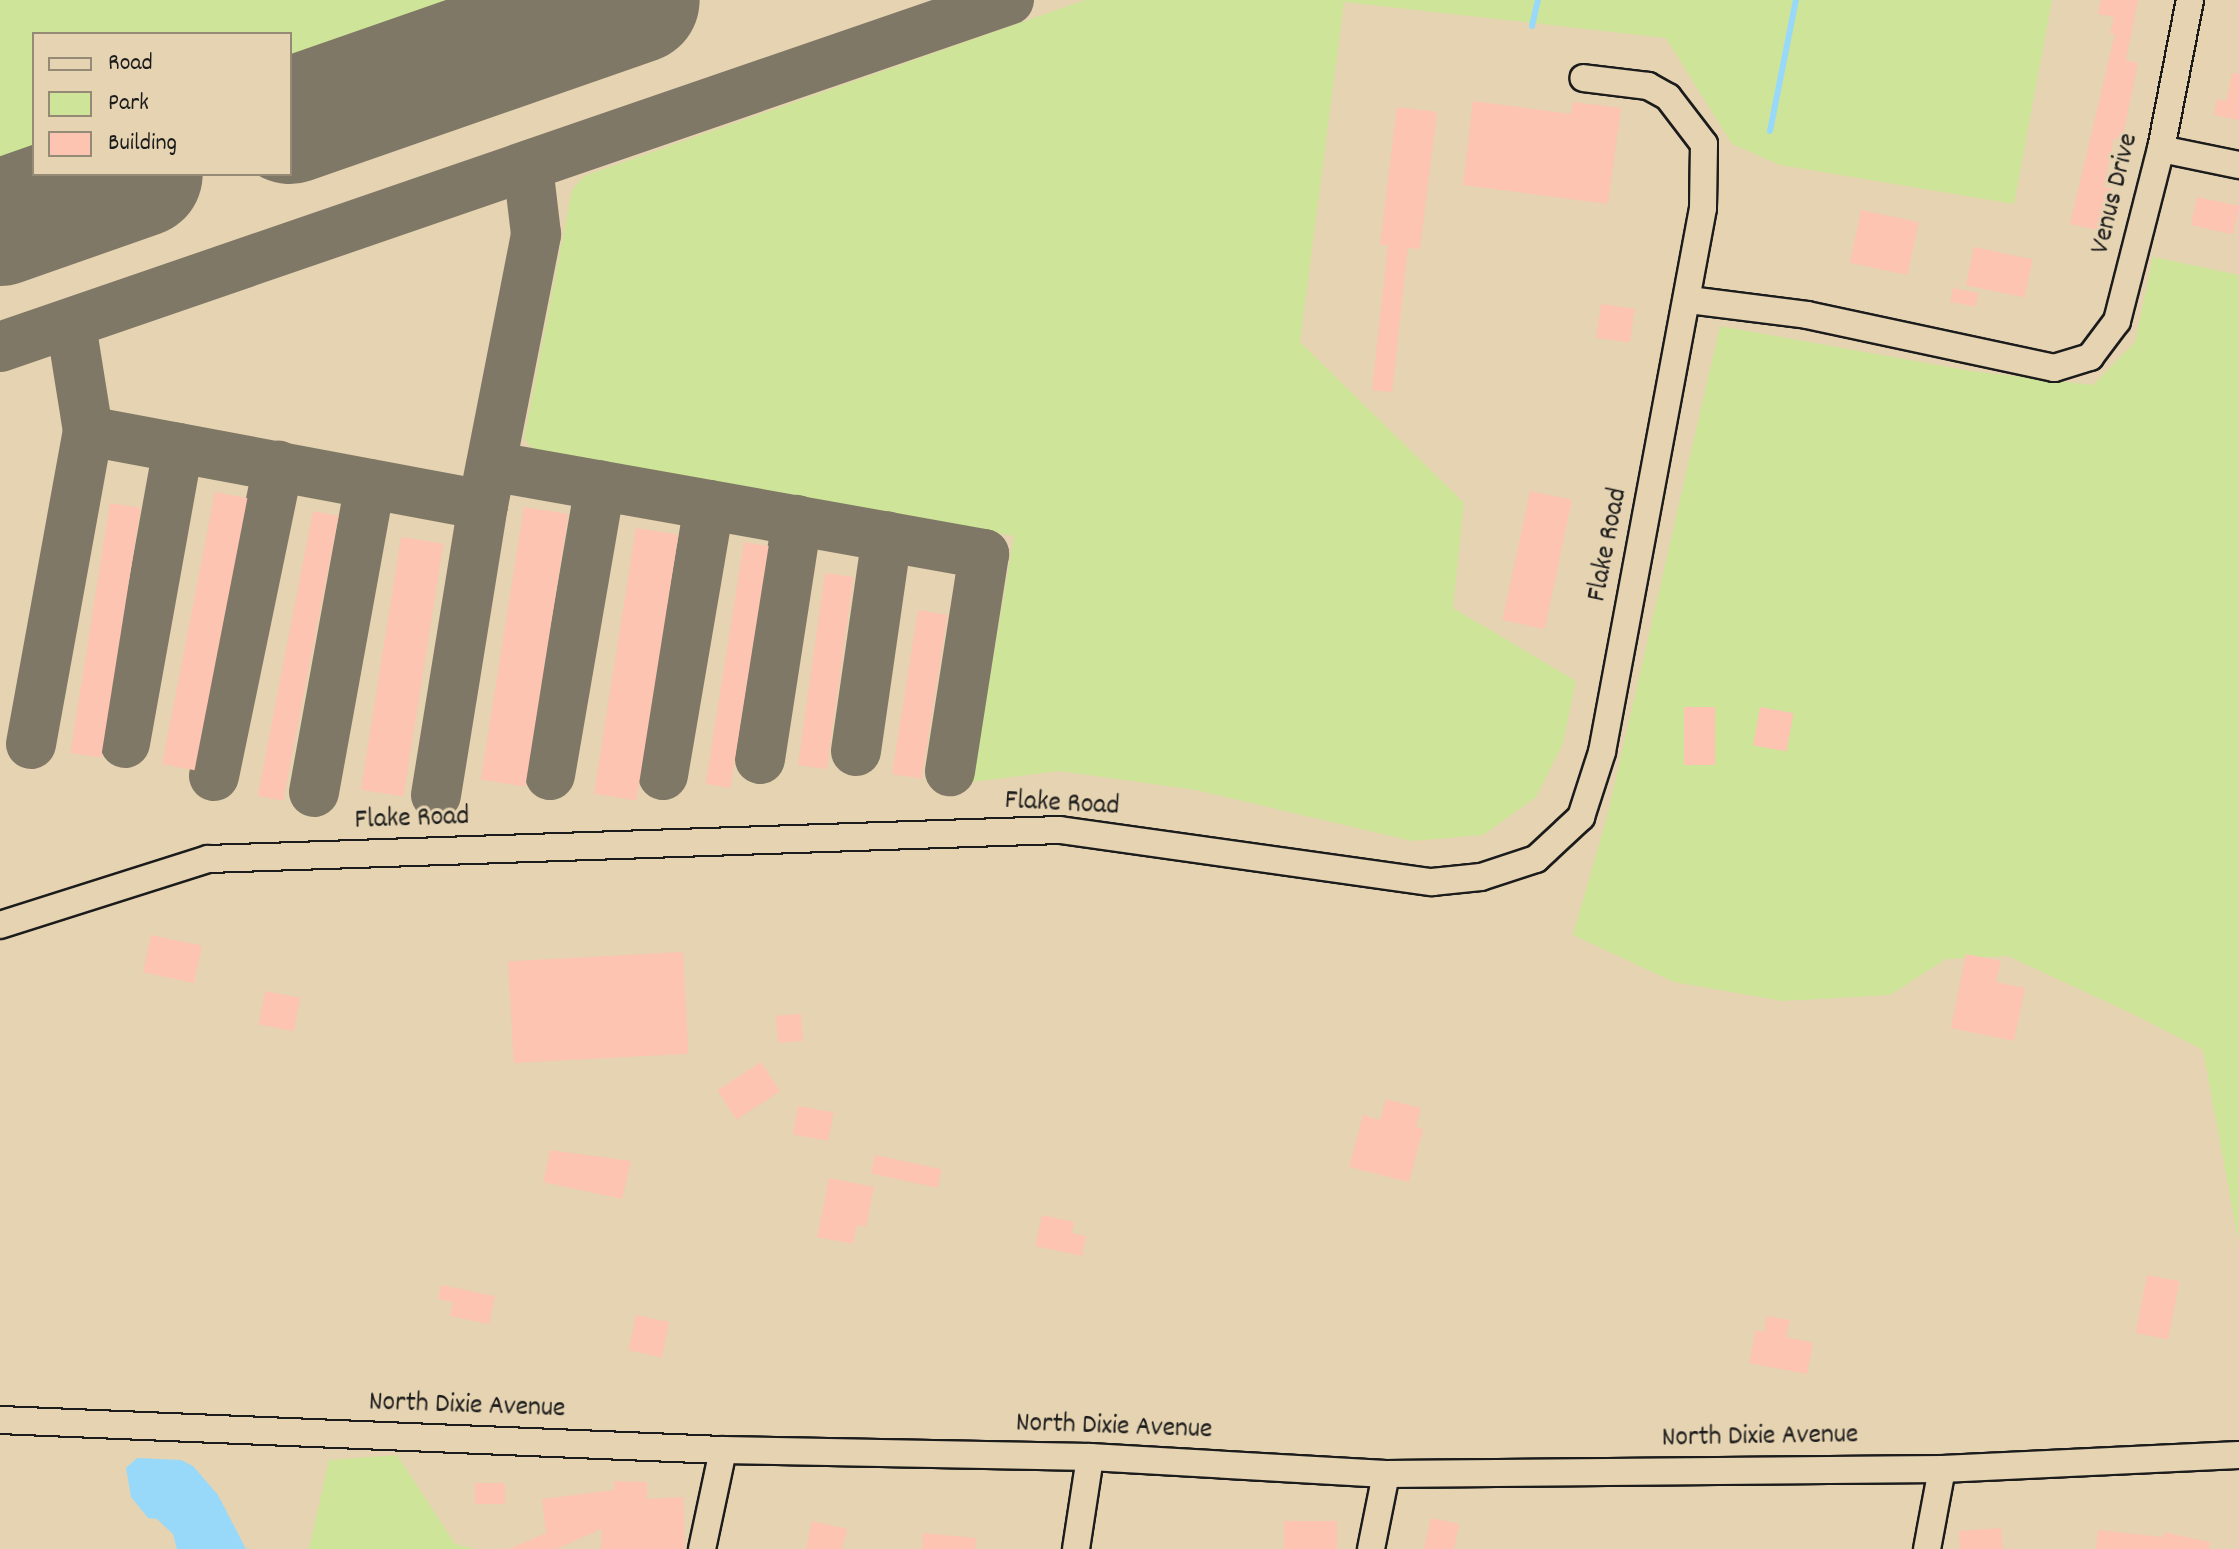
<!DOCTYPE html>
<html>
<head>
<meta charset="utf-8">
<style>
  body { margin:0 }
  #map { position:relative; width:2239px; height:1549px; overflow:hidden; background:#e5d3b1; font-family:Dekko,sans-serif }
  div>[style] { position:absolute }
  .green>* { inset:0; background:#cee499 }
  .water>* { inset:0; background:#98d9fa }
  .stream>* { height:6px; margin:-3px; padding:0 3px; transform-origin:3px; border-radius:3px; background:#98d9fa }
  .taxiway>* { height:50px; margin:-25px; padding:0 25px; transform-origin:25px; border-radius:25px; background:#807866 }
  .runway>* { height:126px; margin:-63px; padding:0 63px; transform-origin:63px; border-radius:63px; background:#807866 }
  .building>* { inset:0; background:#fdc4b2; transform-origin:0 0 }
  .roads { filter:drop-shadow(2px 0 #1c1c1c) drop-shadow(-2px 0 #1c1c1c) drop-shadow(0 2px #1c1c1c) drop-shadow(0 -2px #1c1c1c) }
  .minor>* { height:26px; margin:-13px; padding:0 13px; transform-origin:13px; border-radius:13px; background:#e5d3b1 }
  span { translate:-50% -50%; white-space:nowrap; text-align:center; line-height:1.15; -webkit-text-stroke:6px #e5d3b1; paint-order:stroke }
  .street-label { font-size:28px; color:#1c1c1c }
  .legend { position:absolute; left:32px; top:32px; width:260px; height:144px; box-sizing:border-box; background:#e5d3b1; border:2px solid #958a75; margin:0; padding:10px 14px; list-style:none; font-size:24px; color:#1c1c1c }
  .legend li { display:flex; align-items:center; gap:16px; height:40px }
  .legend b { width:40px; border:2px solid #958a75 }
</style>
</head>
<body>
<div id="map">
  <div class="green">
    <div style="clip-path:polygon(0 0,487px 0,290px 69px,290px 34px,34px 34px,34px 160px,0 172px)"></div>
    <div style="clip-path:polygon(1085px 0,2052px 0,2014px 204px,1780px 165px,1732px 144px,1666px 38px,1344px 2px,1300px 342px,1464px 503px,1453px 608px,1576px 681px,1563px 743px,1536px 797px,1483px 835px,1412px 841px,1196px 790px,1059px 771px,972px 782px,1014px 536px,537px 454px,524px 438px,572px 190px,584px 176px)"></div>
    <div style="clip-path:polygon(2153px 257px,2239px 275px,2239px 1245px,2203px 1050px,2137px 1016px,2008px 956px,1946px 959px,1890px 995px,1783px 1001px,1674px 982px,1573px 935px,1607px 817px,1720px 326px,1971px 371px,2093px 385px,2135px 342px)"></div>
    <div style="clip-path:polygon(397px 1455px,455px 1544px,476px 1549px,309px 1549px,329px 1460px)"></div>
  </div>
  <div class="water">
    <div style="clip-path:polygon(137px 1458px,181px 1460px,193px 1466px,218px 1495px,246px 1549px,177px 1549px,173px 1534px,157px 1519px,148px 1518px,131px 1497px,126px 1468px)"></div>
  </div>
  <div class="stream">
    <div style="left:1532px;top:26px;width:27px;rotate:-77deg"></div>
    <div style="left:1770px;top:131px;width:134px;rotate:-78.8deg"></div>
  </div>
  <div class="taxiway">
    <div style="left:0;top:347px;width:1067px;rotate:-18.98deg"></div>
    <div style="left:88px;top:431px;width:402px;rotate:10.6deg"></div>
    <div style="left:491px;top:466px;width:501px;rotate:10.12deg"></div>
    <div style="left:984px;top:554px;width:220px;rotate:98.9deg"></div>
    <div style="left:125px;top:743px;width:300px;rotate:-79.8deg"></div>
    <div style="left:31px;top:744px;width:318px;rotate:-79.7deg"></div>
    <div style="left:88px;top:431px;width:107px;rotate:-99.1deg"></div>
    <div style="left:856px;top:751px;width:217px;rotate:-81.8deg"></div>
    <div style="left:760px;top:759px;width:242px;rotate:-81.2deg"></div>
    <div style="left:550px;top:775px;width:294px;rotate:-80.2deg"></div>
    <div style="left:663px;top:775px;width:274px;rotate:-80.3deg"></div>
    <div style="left:214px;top:776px;width:317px;rotate:-78.3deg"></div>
    <div style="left:314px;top:792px;width:313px;rotate:-79.7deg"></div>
    <div style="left:436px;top:795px;width:294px;rotate:-80.8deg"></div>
    <div style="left:483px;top:505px;width:276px;rotate:-78.9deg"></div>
    <div style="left:536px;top:234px;width:67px;rotate:-96.8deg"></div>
  </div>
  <div class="runway">
    <div style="left:290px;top:121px;width:367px;rotate:-19.2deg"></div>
    <div style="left:0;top:223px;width:148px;rotate:-19.3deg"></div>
  </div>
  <div class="building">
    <div style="clip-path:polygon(2101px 0,2138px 0,2126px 60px,2138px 63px,2122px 140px,2114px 138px,2104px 187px,2112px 189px,2103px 231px,2070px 224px,2115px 34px,2110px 33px,2114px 17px,2098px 14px)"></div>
    <div style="clip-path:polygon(2232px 73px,2239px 74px,2239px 120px,2214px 115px,2217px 99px,2226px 101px)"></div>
    <div style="clip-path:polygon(1473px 101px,1571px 114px,1573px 102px,1621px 108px,1608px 204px,1463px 185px)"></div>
    <div style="clip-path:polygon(1397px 107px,1437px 112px,1420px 249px,1408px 248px,1392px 392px,1372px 390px,1388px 245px,1380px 245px)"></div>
    <div style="left:2197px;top:197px;width:43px;height:29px;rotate:12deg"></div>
    <div style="left:1861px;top:210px;width:59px;height:54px;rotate:12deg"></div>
    <div style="left:1974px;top:247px;width:60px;height:39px;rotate:12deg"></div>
    <div style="left:1953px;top:288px;width:26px;height:14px;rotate:11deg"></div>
    <div style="left:1601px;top:304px;width:34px;height:34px;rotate:8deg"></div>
    <div style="left:1530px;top:491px;width:43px;height:132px;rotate:12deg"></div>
    <div style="left:215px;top:492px;width:33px;height:277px;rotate:11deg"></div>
    <div style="left:110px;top:503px;width:31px;height:253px;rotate:9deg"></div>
    <div style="left:524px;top:507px;width:45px;height:276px;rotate:9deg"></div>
    <div style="left:313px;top:511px;width:26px;height:290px;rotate:11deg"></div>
    <div style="left:636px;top:528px;width:43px;height:269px;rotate:9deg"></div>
    <div style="left:401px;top:537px;width:43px;height:256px;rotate:9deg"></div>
    <div style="left:744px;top:542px;width:25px;height:245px;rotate:9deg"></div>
    <div style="left:825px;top:573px;width:29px;height:194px;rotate:8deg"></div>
    <div style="left:918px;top:610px;width:30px;height:166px;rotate:9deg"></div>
    <div style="left:1684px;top:707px;width:31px;height:58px"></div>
    <div style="left:1760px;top:707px;width:34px;height:39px;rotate:10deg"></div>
    <div style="left:151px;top:935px;width:52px;height:38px;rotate:12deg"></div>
    <div style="left:683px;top:952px;width:102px;height:175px;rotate:87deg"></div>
    <div style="clip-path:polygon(1966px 954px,2001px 961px,1996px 982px,2025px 988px,2014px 1041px,1951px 1028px)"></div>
    <div style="left:265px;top:991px;width:36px;height:34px;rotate:11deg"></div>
    <div style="left:801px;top:1014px;width:27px;height:25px;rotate:86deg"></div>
    <div style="left:761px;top:1062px;width:35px;height:52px;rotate:57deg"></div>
    <div style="clip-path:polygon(1386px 1099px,1421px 1108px,1416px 1127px,1423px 1129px,1409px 1182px,1349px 1167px,1363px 1115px,1380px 1120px)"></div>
    <div style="left:798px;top:1106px;width:36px;height:29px;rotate:10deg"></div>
    <div style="clip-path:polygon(550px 1150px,631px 1161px,622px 1199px,543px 1182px)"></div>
    <div style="left:875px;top:1155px;width:68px;height:19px;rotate:12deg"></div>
    <div style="clip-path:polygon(829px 1178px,874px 1187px,866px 1227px,857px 1225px,853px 1244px,817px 1237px)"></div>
    <div style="clip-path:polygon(1042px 1215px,1074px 1222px,1072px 1233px,1086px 1236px,1082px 1256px,1035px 1246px)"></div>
    <div style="left:2147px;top:1275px;width:33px;height:59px;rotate:11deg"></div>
    <div style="clip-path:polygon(441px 1285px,495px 1296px,489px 1324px,450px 1316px,453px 1302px,438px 1299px)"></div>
    <div style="left:636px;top:1315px;width:34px;height:36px;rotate:12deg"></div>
    <div style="clip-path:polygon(1767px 1316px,1790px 1320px,1786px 1337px,1813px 1343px,1807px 1374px,1749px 1363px,1756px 1330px,1764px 1332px)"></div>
    <div style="clip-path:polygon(614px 1481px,647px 1482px,647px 1499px,683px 1497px,685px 1549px,601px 1549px,602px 1529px,556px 1549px,509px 1549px,546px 1533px,542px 1499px,614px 1490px)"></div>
    <div style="left:475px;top:1483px;width:30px;height:21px"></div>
    <div style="clip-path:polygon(1431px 1518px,1459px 1524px,1454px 1549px,1424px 1549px)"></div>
    <div style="clip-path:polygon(812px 1521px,847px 1529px,842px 1549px,806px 1549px)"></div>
    <div style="left:1284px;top:1521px;width:53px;height:28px"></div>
    <div style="clip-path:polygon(2001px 1528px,2003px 1549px,1960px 1549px,1959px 1531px)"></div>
    <div style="clip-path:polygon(2098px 1530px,2163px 1537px,2164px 1532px,2210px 1542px,2209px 1549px,2096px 1549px)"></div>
    <div style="clip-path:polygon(923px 1533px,976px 1538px,975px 1549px,922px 1549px)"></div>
  </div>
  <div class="roads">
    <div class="minor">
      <div style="left:2161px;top:149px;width:80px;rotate:11.6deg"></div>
      <div style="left:1689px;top:300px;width:119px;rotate:7.2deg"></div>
      <div style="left:1807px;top:315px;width:253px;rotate:12.1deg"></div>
      <div style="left:2054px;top:368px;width:38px;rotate:-17deg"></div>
      <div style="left:2090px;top:357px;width:45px;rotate:-53.1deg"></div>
      <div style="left:2117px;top:321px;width:178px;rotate:-75.7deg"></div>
      <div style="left:2161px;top:149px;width:152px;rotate:-79deg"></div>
      <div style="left:0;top:925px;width:218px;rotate:-17.6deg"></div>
      <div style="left:208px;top:859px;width:852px;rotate:-1.95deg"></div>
      <div style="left:1060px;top:830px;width:376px;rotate:8deg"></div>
      <div style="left:1432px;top:882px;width:49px;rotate:-5.8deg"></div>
      <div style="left:1481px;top:877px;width:58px;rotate:-18.1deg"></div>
      <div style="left:1536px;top:859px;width:62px;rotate:-43deg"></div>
      <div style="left:1581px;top:817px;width:68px;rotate:-72.1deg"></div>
      <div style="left:1602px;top:752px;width:553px;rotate:-79.48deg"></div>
      <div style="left:1703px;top:208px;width:64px;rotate:-89.1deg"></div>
      <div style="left:1704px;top:144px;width:59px;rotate:-127.5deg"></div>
      <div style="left:1668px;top:97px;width:23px;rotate:-151deg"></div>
      <div style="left:1648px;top:86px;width:65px;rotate:-173deg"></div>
      <div style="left:0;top:1420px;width:724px;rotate:2.38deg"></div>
      <div style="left:723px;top:1450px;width:367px;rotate:1.1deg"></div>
      <div style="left:1090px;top:1457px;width:296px;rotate:3.3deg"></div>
      <div style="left:1386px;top:1474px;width:556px;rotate:-0.52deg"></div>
      <div style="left:1942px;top:1469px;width:297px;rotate:-2.7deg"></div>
      <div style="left:702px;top:1549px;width:101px;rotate:-78deg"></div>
      <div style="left:1076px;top:1549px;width:93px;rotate:-81.3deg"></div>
      <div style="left:1371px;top:1549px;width:76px;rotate:-78.7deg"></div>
      <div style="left:1927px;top:1549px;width:81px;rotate:-79.4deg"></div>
    </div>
  </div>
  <div class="street-label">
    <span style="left:2116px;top:194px;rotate:-76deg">Venus Drive</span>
    <span style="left:1609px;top:545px;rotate:-79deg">Flake Road</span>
    <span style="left:1062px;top:805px;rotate:3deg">Flake Road</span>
    <span style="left:412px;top:820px;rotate:-2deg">Flake Road</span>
    <span style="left:467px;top:1407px;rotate:2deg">North Dixie Avenue</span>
    <span style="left:1114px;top:1428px;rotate:2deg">North Dixie Avenue</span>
    <span style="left:1760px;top:1438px;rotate:-1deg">North Dixie Avenue</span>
  </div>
  <ul class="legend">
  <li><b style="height:10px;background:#e5d3b1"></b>Road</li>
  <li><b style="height:22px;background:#cee499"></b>Park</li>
  <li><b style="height:22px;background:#fdc4b2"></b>Building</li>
  </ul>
</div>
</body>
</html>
